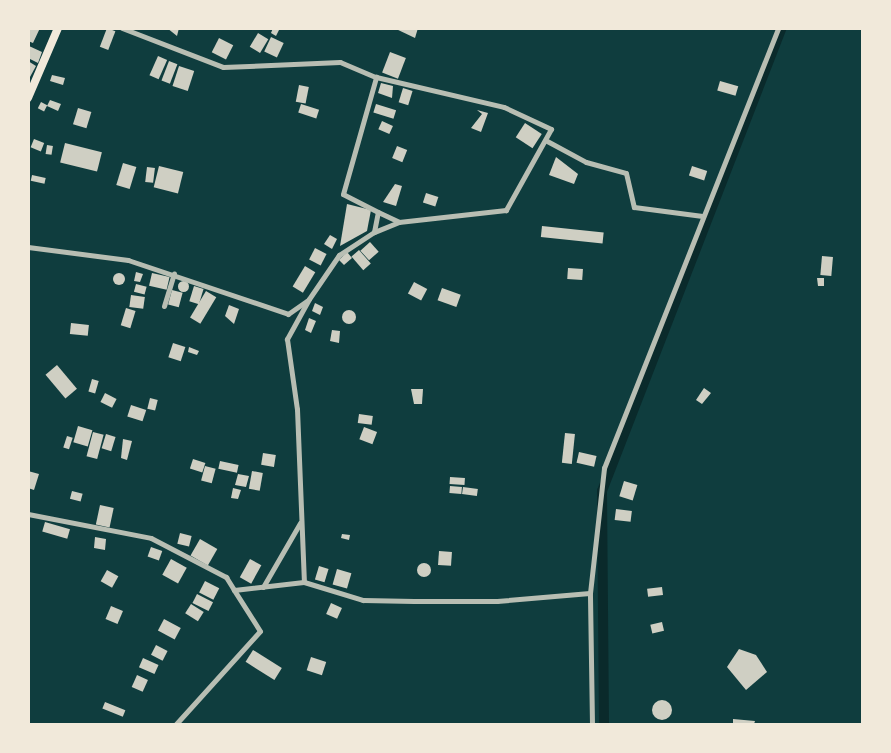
<!DOCTYPE html>
<html>
<head>
<meta charset="utf-8">
<style>
  body { margin:0 }
  #map { position:relative; width:891px; height:753px; overflow:hidden; background:#0f3d3e; font-family:"Nunito Sans",sans-serif }
  div>[style] { position:absolute }
  .canal>* { height:10px; margin:-5px; padding:0 5px; transform-origin:5px; border-radius:5px; background:#0a2a2b }
  .building>* { inset:0; background:#cfcfc3; transform-origin:0 0 }
  .round { border-radius:50% }
  .minor>* { height:5px; margin:-2.5px; padding:0 2.5px; transform-origin:2.5px; border-radius:2.5px; background:#b8beb3 }
  .secondary>* { height:8px; margin:-4px; padding:0 4px; transform-origin:4px; border-radius:4px; background:#f1e9da }
  span { translate:-50% -50%; white-space:nowrap; text-align:center; line-height:1.15; -webkit-text-stroke:4.5px #f1e9da; paint-order:stroke }
  .frame { position:absolute; inset:0; border:30px solid #f1e9da; pointer-events:none }
</style>
</head>
<body>
<div id="map">
  <div class="canal">
    <div style="left:604px;top:724px;width:233px;rotate:-90.5deg"></div>
    <div style="left:602px;top:491px;width:497px;rotate:-68.8deg"></div>
  </div>
  <div class="building">
    <div style="clip-path:polygon(28px 28px,40px 28px,33px 43px,28px 41px)"></div>
    <div style="left:107px;top:28px;width:9px;height:20px;rotate:21deg"></div>
    <div style="clip-path:polygon(167px 28px,179px 28px,177px 36px)"></div>
    <div style="clip-path:polygon(273px 28px,280px 28px,276px 36px,271px 33px)"></div>
    <div style="clip-path:polygon(394px 28px,418px 28px,415px 38px)"></div>
    <div style="left:258px;top:33px;width:12px;height:16px;rotate:31deg"></div>
    <div style="left:271px;top:37px;width:14px;height:16px;rotate:25deg"></div>
    <div style="left:219px;top:38px;width:16px;height:16px;rotate:27deg"></div>
    <div style="clip-path:polygon(29px 46px,42px 52px,38px 63px,28px 58px)"></div>
    <div style="left:390px;top:52px;width:17px;height:22px;rotate:21deg"></div>
    <div style="left:158px;top:56px;width:10px;height:21px;rotate:24deg"></div>
    <div style="clip-path:polygon(28px 61px,36px 66px,30px 77px,28px 76px)"></div>
    <div style="left:169px;top:61px;width:9px;height:21px;rotate:21deg"></div>
    <div style="left:179px;top:66px;width:16px;height:21px;rotate:18deg"></div>
    <div style="clip-path:polygon(52px 75px,65px 78px,63px 85px,50px 81px)"></div>
    <div style="left:720px;top:81px;width:19px;height:10px;rotate:16deg"></div>
    <div style="clip-path:polygon(381px 83px,393px 86px,392px 98px,378px 93px)"></div>
    <div style="left:299px;top:85px;width:10px;height:17px;rotate:11deg"></div>
    <div style="left:403px;top:88px;width:10px;height:15px;rotate:17deg"></div>
    <div style="clip-path:polygon(50px 100px,61px 104px,58px 111px,47px 106px)"></div>
    <div style="left:41px;top:102px;width:7px;height:7px;rotate:27deg"></div>
    <div style="left:301px;top:104px;width:19px;height:9px;rotate:18deg"></div>
    <div style="left:376px;top:104px;width:21px;height:9px;rotate:17deg"></div>
    <div style="left:78px;top:108px;width:14px;height:17px;rotate:17deg"></div>
    <div style="clip-path:polygon(477px 110px,488px 113px,481px 132px,471px 128px,482px 114px)"></div>
    <div style="left:382px;top:121px;width:12px;height:9px;rotate:24deg"></div>
    <div style="left:525px;top:123px;width:20px;height:17px;rotate:33deg"></div>
    <div style="left:34px;top:139px;width:11px;height:9px;rotate:22deg"></div>
    <div style="left:65px;top:143px;width:38px;height:20px;rotate:14deg"></div>
    <div style="left:47px;top:145px;width:6px;height:9px;rotate:9deg"></div>
    <div style="left:397px;top:146px;width:11px;height:13px;rotate:22deg"></div>
    <div style="clip-path:polygon(556px 157px,578px 174px,574px 184px,549px 175px)"></div>
    <div style="left:123px;top:163px;width:14px;height:23px;rotate:17deg"></div>
    <div style="left:159px;top:166px;width:25px;height:22px;rotate:14deg"></div>
    <div style="left:692px;top:166px;width:16px;height:10px;rotate:18deg"></div>
    <div style="left:147px;top:167px;width:8px;height:15px;rotate:7deg"></div>
    <div style="left:32px;top:175px;width:14px;height:6px;rotate:12deg"></div>
    <div style="clip-path:polygon(395px 184px,402px 186px,396px 206px,383px 202px)"></div>
    <div style="left:426px;top:193px;width:13px;height:10px;rotate:18deg"></div>
    <div style="clip-path:polygon(347px 204px,371px 210px,367px 231px,340px 246px)"></div>
    <div style="left:542px;top:226px;width:62px;height:11px;rotate:6deg"></div>
    <div style="clip-path:polygon(330px 235px,337px 239px,332px 249px,324px 244px)"></div>
    <div style="left:370px;top:242px;width:13px;height:13px;rotate:48deg"></div>
    <div style="left:315px;top:248px;width:13px;height:13px;rotate:27deg"></div>
    <div style="left:359px;top:250px;width:18px;height:10px;rotate:49deg"></div>
    <div style="clip-path:polygon(347px 252px,352px 258px,344px 265px,339px 260px)"></div>
    <div style="left:822px;top:256px;width:11px;height:19px;rotate:5deg"></div>
    <div style="left:305px;top:266px;width:12px;height:24px;rotate:31deg"></div>
    <div style="left:568px;top:268px;width:15px;height:11px;rotate:4deg"></div>
    <div style="clip-path:polygon(136px 272px,143px 274px,140px 282px,134px 281px)"></div>
    <div class="round" style="left:113px;top:273px;width:12px;height:12px"></div>
    <div style="left:152px;top:273px;width:18px;height:13px;rotate:13deg"></div>
    <div style="clip-path:polygon(817px 278px,824px 278px,824px 286px,818px 286px)"></div>
    <div class="round" style="left:177.5px;top:280.5px;width:11px;height:11px"></div>
    <div style="left:414px;top:282px;width:15px;height:13px;rotate:28deg"></div>
    <div style="left:136px;top:284px;width:11px;height:8px;rotate:15deg"></div>
    <div style="left:194px;top:286px;width:10px;height:16px;rotate:17deg"></div>
    <div style="left:442px;top:288px;width:20px;height:13px;rotate:20deg"></div>
    <div style="left:172px;top:290px;width:11px;height:15px;rotate:15deg"></div>
    <div style="left:206px;top:291px;width:12px;height:31px;rotate:31deg"></div>
    <div style="left:131px;top:295px;width:14px;height:12px;rotate:8deg"></div>
    <div style="clip-path:polygon(315px 303px,323px 307px,320px 315px,312px 311px)"></div>
    <div style="clip-path:polygon(229px 305px,239px 309px,234px 324px,225px 316px)"></div>
    <div style="left:126px;top:308px;width:10px;height:18px;rotate:17deg"></div>
    <div class="round" style="left:342px;top:310px;width:14px;height:14px"></div>
    <div style="clip-path:polygon(309px 318px,316px 321px,311px 333px,305px 330px)"></div>
    <div style="left:71px;top:323px;width:18px;height:11px;rotate:6deg"></div>
    <div style="clip-path:polygon(332px 330px,340px 331px,339px 343px,330px 341px)"></div>
    <div style="left:173px;top:343px;width:13px;height:15px;rotate:18deg"></div>
    <div style="clip-path:polygon(189px 347px,199px 351px,197px 355px,188px 352px)"></div>
    <div style="left:57px;top:365px;width:31px;height:15px;rotate:50deg"></div>
    <div style="left:92px;top:379px;width:7px;height:13px;rotate:16deg"></div>
    <div style="clip-path:polygon(704px 388px,711px 393px,702px 404px,696px 400px)"></div>
    <div style="clip-path:polygon(411px 389px,423px 389px,422px 404px,414px 404px)"></div>
    <div style="left:105px;top:393px;width:13px;height:10px;rotate:27deg"></div>
    <div style="left:150px;top:398px;width:8px;height:11px;rotate:14deg"></div>
    <div style="left:131px;top:405px;width:16px;height:12px;rotate:18deg"></div>
    <div style="left:359px;top:414px;width:14px;height:9px;rotate:8deg"></div>
    <div style="left:78px;top:426px;width:15px;height:17px;rotate:16deg"></div>
    <div style="left:364px;top:427px;width:14px;height:13px;rotate:21deg"></div>
    <div style="left:93px;top:432px;width:11px;height:25px;rotate:15deg"></div>
    <div style="left:565px;top:433px;width:10px;height:30px;rotate:6deg"></div>
    <div style="left:106px;top:434px;width:10px;height:15px;rotate:17deg"></div>
    <div style="left:67px;top:436px;width:6px;height:12px;rotate:18deg"></div>
    <div style="clip-path:polygon(123px 439px,132px 441px,127px 460px,121px 458px)"></div>
    <div style="left:579px;top:452px;width:18px;height:11px;rotate:13deg"></div>
    <div style="left:263px;top:453px;width:13px;height:12px;rotate:9deg"></div>
    <div style="left:193px;top:459px;width:13px;height:10px;rotate:18deg"></div>
    <div style="left:220px;top:461px;width:19px;height:8px;rotate:12deg"></div>
    <div style="left:205px;top:466px;width:11px;height:15px;rotate:15deg"></div>
    <div style="clip-path:polygon(28px 471px,39px 474px,34px 490px,28px 488px)"></div>
    <div style="left:252px;top:471px;width:11px;height:18px;rotate:10deg"></div>
    <div style="clip-path:polygon(238px 474px,249px 476px,246px 487px,235px 485px)"></div>
    <div style="left:450px;top:477px;width:15px;height:7px;rotate:4deg"></div>
    <div style="left:624px;top:481px;width:14px;height:16px;rotate:17deg"></div>
    <div style="left:450px;top:486px;width:12px;height:7px;rotate:5deg"></div>
    <div style="left:463px;top:487px;width:15px;height:7px;rotate:8deg"></div>
    <div style="clip-path:polygon(233px 488px,241px 490px,238px 499px,231px 498px)"></div>
    <div style="left:72px;top:491px;width:11px;height:8px;rotate:15deg"></div>
    <div style="left:100px;top:505px;width:14px;height:20px;rotate:12deg"></div>
    <div style="left:616px;top:509px;width:16px;height:11px;rotate:7deg"></div>
    <div style="left:45px;top:522px;width:26px;height:10px;rotate:16deg"></div>
    <div style="left:180px;top:533px;width:12px;height:11px;rotate:14deg"></div>
    <div style="clip-path:polygon(342px 534px,350px 535px,349px 540px,341px 538px)"></div>
    <div style="clip-path:polygon(95px 537px,106px 539px,105px 550px,94px 548px)"></div>
    <div style="left:200px;top:539px;width:20px;height:19px;rotate:30deg"></div>
    <div style="left:151px;top:547px;width:12px;height:10px;rotate:20deg"></div>
    <div style="left:439px;top:551px;width:13px;height:14px;rotate:4deg"></div>
    <div style="left:171px;top:559px;width:18px;height:18px;rotate:29deg"></div>
    <div style="left:250px;top:559px;width:13px;height:21px;rotate:29deg"></div>
    <div class="round" style="left:417px;top:563px;width:14px;height:14px"></div>
    <div style="left:319px;top:566px;width:10px;height:14px;rotate:17deg"></div>
    <div style="left:337px;top:569px;width:15px;height:16px;rotate:16deg"></div>
    <div style="left:107px;top:570px;width:13px;height:13px;rotate:29deg"></div>
    <div style="left:205px;top:581px;width:16px;height:13px;rotate:27deg"></div>
    <div style="left:662px;top:587px;width:8px;height:15px;rotate:83deg"></div>
    <div style="left:197px;top:594px;width:18px;height:10px;rotate:27deg"></div>
    <div style="left:331px;top:603px;width:12px;height:12px;rotate:24deg"></div>
    <div style="left:191px;top:604px;width:15px;height:11px;rotate:32deg"></div>
    <div style="left:111px;top:606px;width:13px;height:14px;rotate:23deg"></div>
    <div style="left:164px;top:619px;width:19px;height:13px;rotate:28deg"></div>
    <div style="left:662px;top:622px;width:9px;height:12px;rotate:77deg"></div>
    <div style="left:156px;top:645px;width:13px;height:11px;rotate:27deg"></div>
    <div style="clip-path:polygon(739px 649px,756px 655px,767px 672px,746px 690px,727px 667px)"></div>
    <div style="left:253px;top:650px;width:34px;height:14px;rotate:32deg"></div>
    <div style="left:311px;top:657px;width:16px;height:14px;rotate:18deg"></div>
    <div style="left:143px;top:658px;width:17px;height:10px;rotate:24deg"></div>
    <div style="left:137px;top:675px;width:12px;height:13px;rotate:24deg"></div>
    <div class="round" style="left:652px;top:700px;width:20px;height:20px"></div>
    <div style="left:105px;top:702px;width:22px;height:7px;rotate:22deg"></div>
    <div style="clip-path:polygon(733px 719px,755px 721px,754px 724px,733px 724px)"></div>
  </div>
  <div class="minor">
    <div style="left:122px;top:28px;width:108px;rotate:21.1deg"></div>
    <div style="left:223px;top:67px;width:117px;rotate:-2.4deg"></div>
    <div style="left:340px;top:62px;width:39px;rotate:23deg"></div>
    <div style="left:376px;top:77px;width:131px;rotate:13.2deg"></div>
    <div style="left:504px;top:107px;width:52px;rotate:25.1deg"></div>
    <div style="left:551px;top:129px;width:93px;rotate:119.1deg"></div>
    <div style="left:506px;top:210px;width:108px;rotate:173.6deg"></div>
    <div style="left:399px;top:222px;width:27px;rotate:158deg"></div>
    <div style="left:374px;top:232px;width:42px;rotate:146.7deg"></div>
    <div style="left:339px;top:255px;width:53px;rotate:124.3deg"></div>
    <div style="left:309px;top:299px;width:46px;rotate:118.8deg"></div>
    <div style="left:287px;top:339px;width:71px;rotate:81.9deg"></div>
    <div style="left:297px;top:409px;width:173px;rotate:87.7deg"></div>
    <div style="left:547px;top:141px;width:44px;rotate:28.3deg"></div>
    <div style="left:586px;top:162px;width:41px;rotate:15.4deg"></div>
    <div style="left:626px;top:173px;width:35px;rotate:77deg"></div>
    <div style="left:634px;top:207px;width:69px;rotate:7.5deg"></div>
    <div style="left:378px;top:212px;width:23px;rotate:25deg"></div>
    <div style="left:374px;top:232px;width:20px;rotate:-79deg"></div>
    <div style="left:378px;top:212px;width:39px;rotate:-153deg"></div>
    <div style="left:343px;top:194px;width:122px;rotate:-74.2deg"></div>
    <div style="left:28px;top:247px;width:101px;rotate:7.4deg"></div>
    <div style="left:128px;top:260px;width:169px;rotate:18.6deg"></div>
    <div style="left:288px;top:314px;width:24px;rotate:-35deg"></div>
    <div style="left:164px;top:306px;width:34px;rotate:-73deg"></div>
    <div style="left:28px;top:514px;width:125px;rotate:11deg"></div>
    <div style="left:151px;top:538px;width:85px;rotate:27.5deg"></div>
    <div style="left:226px;top:577px;width:15px;rotate:58deg"></div>
    <div style="left:234px;top:590px;width:70px;rotate:-6.5deg"></div>
    <div style="left:304px;top:582px;width:62px;rotate:17deg"></div>
    <div style="left:363px;top:600px;width:51px;rotate:1.1deg"></div>
    <div style="left:414px;top:601px;width:83px"></div>
    <div style="left:497px;top:601px;width:93px;rotate:-4.9deg"></div>
    <div style="left:263px;top:587px;width:74px;rotate:-60deg"></div>
    <div style="left:176px;top:724px;width:125px;rotate:-47.9deg"></div>
    <div style="left:260px;top:631px;width:49px;rotate:-122.4deg"></div>
    <div style="left:592px;top:724px;width:131px;rotate:-90.9deg"></div>
    <div style="left:590px;top:593px;width:126px;rotate:-83.6deg"></div>
    <div style="left:604px;top:468px;width:473px;rotate:-68.4deg"></div>
  </div>
  <div class="secondary">
    <div style="left:28px;top:98px;width:76px;rotate:-66.8deg"></div>
  </div>
  <div class="frame"></div>
</div>
</body>
</html>
